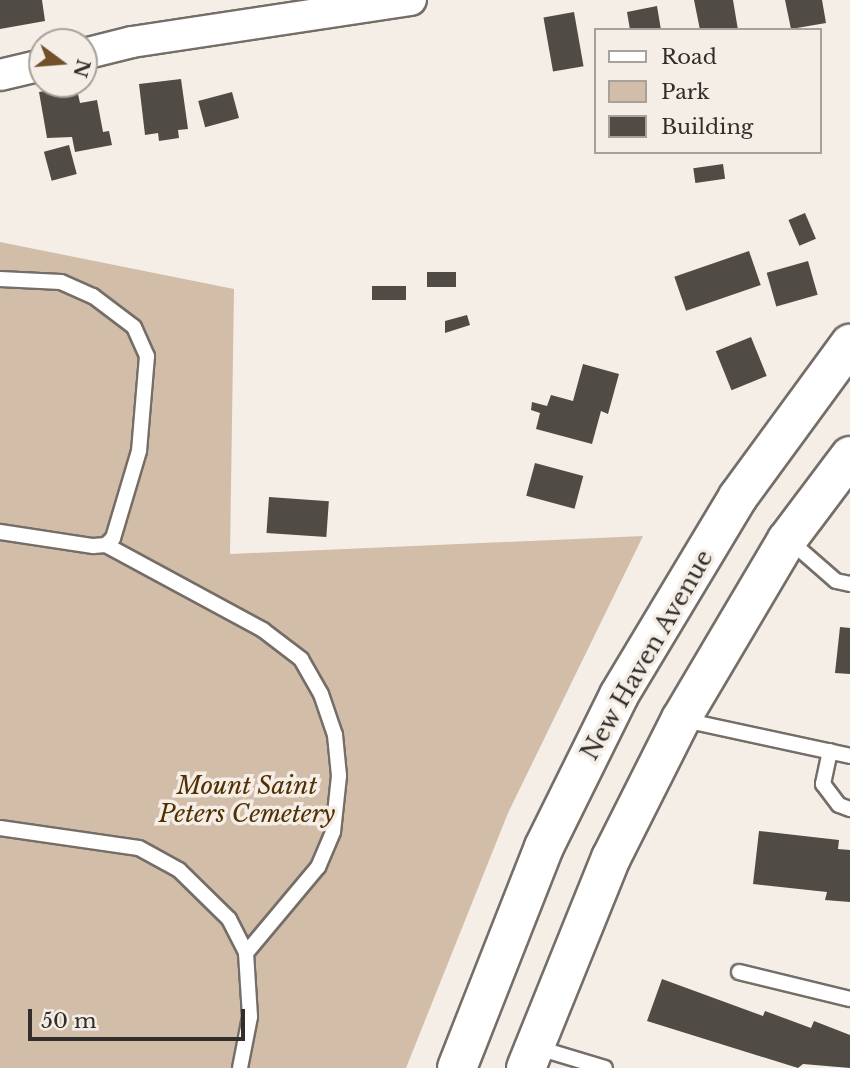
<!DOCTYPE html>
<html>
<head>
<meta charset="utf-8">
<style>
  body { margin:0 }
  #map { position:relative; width:850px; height:1068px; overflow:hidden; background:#f5eee6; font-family:"Libre Baskerville",serif }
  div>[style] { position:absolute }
  .green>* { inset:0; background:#d2bda8 }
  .building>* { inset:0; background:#514b45; transform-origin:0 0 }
  .roads { filter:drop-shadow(2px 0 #756e68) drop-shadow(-2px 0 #756e68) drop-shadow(0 2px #756e68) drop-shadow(0 -2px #756e68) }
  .service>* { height:14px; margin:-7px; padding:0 7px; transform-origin:7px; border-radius:7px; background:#fff }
  .minor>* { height:30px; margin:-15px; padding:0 15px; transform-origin:15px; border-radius:15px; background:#fff }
  .trunk>* { height:38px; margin:-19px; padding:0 19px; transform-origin:19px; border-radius:19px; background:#fff }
  span { translate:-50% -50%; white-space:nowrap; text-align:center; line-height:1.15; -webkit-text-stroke:7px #f5eee6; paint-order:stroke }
  .street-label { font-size:24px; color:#312e2b }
  .park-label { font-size:24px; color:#512f00; font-style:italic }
  .legend { position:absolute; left:594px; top:28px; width:228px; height:126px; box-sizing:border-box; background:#f5eee6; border:2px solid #a7a19b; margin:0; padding:9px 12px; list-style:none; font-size:21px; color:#312e2b }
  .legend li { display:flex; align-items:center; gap:14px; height:35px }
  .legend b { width:35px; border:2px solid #a7a19b }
  .north { position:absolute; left:28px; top:28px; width:70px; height:70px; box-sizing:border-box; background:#f5eee6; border:2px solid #a7a19b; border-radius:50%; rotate:106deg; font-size:19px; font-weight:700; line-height:28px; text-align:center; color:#312e2b }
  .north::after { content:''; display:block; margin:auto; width:24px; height:32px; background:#724f28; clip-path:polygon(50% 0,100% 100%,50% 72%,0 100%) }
  .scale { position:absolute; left:28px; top:1009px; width:217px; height:32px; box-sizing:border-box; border:4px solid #312e2b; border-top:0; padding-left:9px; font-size:21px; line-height:24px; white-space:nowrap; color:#312e2b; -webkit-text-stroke:5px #f5eee6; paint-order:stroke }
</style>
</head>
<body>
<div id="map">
  <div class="green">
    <div style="clip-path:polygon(0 242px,234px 289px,230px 554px,643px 536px,508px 813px,406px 1068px,0 1068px)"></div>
  </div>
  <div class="building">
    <div style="clip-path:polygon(0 0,42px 0,45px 21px,0 29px)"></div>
    <div style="clip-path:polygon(694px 0,733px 0,738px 30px,700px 30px)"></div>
    <div style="clip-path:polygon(785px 0,822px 0,826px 23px,791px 29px)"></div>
    <div style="clip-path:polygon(657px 6px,661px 30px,630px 30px,627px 12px)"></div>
    <div style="left:574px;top:12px;width:55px;height:31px;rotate:80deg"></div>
    <div style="clip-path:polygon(181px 79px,188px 129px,178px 130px,179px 138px,159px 141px,158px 133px,145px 135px,139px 84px)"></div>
    <div style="clip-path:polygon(68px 87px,69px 95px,78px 94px,80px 103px,97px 100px,103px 132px,109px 131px,112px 145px,75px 152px,72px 137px,47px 138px,39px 92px)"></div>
    <div style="left:232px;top:92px;width:27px;height:35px;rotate:75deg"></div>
    <div style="left:69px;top:145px;width:30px;height:26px;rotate:75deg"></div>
    <div style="left:723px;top:164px;width:15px;height:30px;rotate:82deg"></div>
    <div style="left:805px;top:213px;width:28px;height:18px;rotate:67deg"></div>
    <div style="left:749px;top:251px;width:36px;height:79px;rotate:71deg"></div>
    <div style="left:808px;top:261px;width:35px;height:43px;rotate:74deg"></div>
    <div style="left:427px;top:272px;width:29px;height:15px"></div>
    <div style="left:406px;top:286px;width:14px;height:34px;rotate:90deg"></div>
    <div style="clip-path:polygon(467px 315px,470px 325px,445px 333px,445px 321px)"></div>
    <div style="left:751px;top:337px;width:42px;height:38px;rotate:68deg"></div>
    <div style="clip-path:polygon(583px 364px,619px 374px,608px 414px,601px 411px,592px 444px,536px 429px,540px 413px,531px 410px,532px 402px,547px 406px,551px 395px,573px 401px)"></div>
    <div style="left:535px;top:463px;width:50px;height:34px;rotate:15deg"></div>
    <div style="left:269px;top:497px;width:60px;height:36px;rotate:4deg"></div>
    <div style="clip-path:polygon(840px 627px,850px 628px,850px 674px,835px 673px)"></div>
    <div style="clip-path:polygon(759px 831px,839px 840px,838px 849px,850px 850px,850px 902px,825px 900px,827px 892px,753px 884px)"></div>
    <div style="clip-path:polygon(662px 979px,763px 1016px,765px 1011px,811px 1028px,814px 1021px,850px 1035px,850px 1068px,803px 1064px,798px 1068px,647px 1021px)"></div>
  </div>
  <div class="roads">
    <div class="service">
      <div style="left:0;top:279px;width:61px;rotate:2.8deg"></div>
      <div style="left:61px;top:282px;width:35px;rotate:24deg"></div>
      <div style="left:93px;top:296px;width:51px;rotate:37.1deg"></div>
      <div style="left:134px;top:327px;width:32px;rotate:66deg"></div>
      <div style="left:147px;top:356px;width:95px;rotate:94.8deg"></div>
      <div style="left:139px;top:451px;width:91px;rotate:106.6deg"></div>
      <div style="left:113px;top:538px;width:10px;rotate:135deg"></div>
      <div style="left:106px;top:545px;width:13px;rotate:176deg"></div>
      <div style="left:93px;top:546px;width:94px;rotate:-171.4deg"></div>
      <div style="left:789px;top:540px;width:62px;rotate:41.1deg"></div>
      <div style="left:836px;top:581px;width:14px;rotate:12deg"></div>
      <div style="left:106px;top:545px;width:179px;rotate:28.4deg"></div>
      <div style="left:263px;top:630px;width:48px;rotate:37.3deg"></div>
      <div style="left:301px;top:659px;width:40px;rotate:60.3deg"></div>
      <div style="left:321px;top:694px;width:43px;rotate:71.1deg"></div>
      <div style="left:335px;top:735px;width:41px;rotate:84.4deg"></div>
      <div style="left:339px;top:776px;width:56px;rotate:96.1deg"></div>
      <div style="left:333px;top:832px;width:38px;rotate:113deg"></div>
      <div style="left:318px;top:867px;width:112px;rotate:129.9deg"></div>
      <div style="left:684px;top:720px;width:170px;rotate:12.2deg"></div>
      <div style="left:830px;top:751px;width:34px;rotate:102deg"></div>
      <div style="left:823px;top:784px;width:26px;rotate:53deg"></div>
      <div style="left:839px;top:805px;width:12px;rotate:20deg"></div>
      <div style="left:0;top:828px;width:140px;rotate:8.2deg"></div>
      <div style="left:139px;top:848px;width:46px;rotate:28.8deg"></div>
      <div style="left:179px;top:870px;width:70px;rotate:44.4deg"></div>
      <div style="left:229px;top:919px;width:38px;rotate:63deg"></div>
      <div style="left:246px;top:953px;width:64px;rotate:86.4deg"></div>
      <div style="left:250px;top:1017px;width:52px;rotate:101.1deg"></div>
      <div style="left:739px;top:972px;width:114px;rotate:13.7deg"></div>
      <div style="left:535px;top:1047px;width:73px;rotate:16.7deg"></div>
    </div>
    <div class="minor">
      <div style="left:84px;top:54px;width:49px;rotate:-14deg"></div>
      <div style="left:132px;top:42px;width:282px;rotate:-8.6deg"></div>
      <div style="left:0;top:75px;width:43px;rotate:-13.4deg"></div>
    </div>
    <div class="trunk">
      <div style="left:457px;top:1068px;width:238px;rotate:-68.5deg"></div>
      <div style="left:544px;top:847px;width:169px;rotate:-63.7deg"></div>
      <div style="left:619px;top:695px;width:231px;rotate:-59deg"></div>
      <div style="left:738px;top:497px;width:190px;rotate:-53.8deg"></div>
      <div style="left:526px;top:1068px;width:227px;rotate:-68deg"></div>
      <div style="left:611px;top:858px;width:156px;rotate:-63.3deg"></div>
      <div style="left:681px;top:719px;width:208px;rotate:-59.4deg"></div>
      <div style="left:787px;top:540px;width:105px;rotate:-53.1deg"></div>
    </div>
  </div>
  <div class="street-label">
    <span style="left:647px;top:655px;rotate:-60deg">New Haven Avenue</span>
  </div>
  <div class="park-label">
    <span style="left:247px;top:800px">Mount Saint<br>Peters Cemetery</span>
  </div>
  <ul class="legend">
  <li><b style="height:9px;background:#fff"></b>Road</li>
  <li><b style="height:19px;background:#d2bda8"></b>Park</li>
  <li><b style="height:19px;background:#514b45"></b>Building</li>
  </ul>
  <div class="north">N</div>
  <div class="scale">50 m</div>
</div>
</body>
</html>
